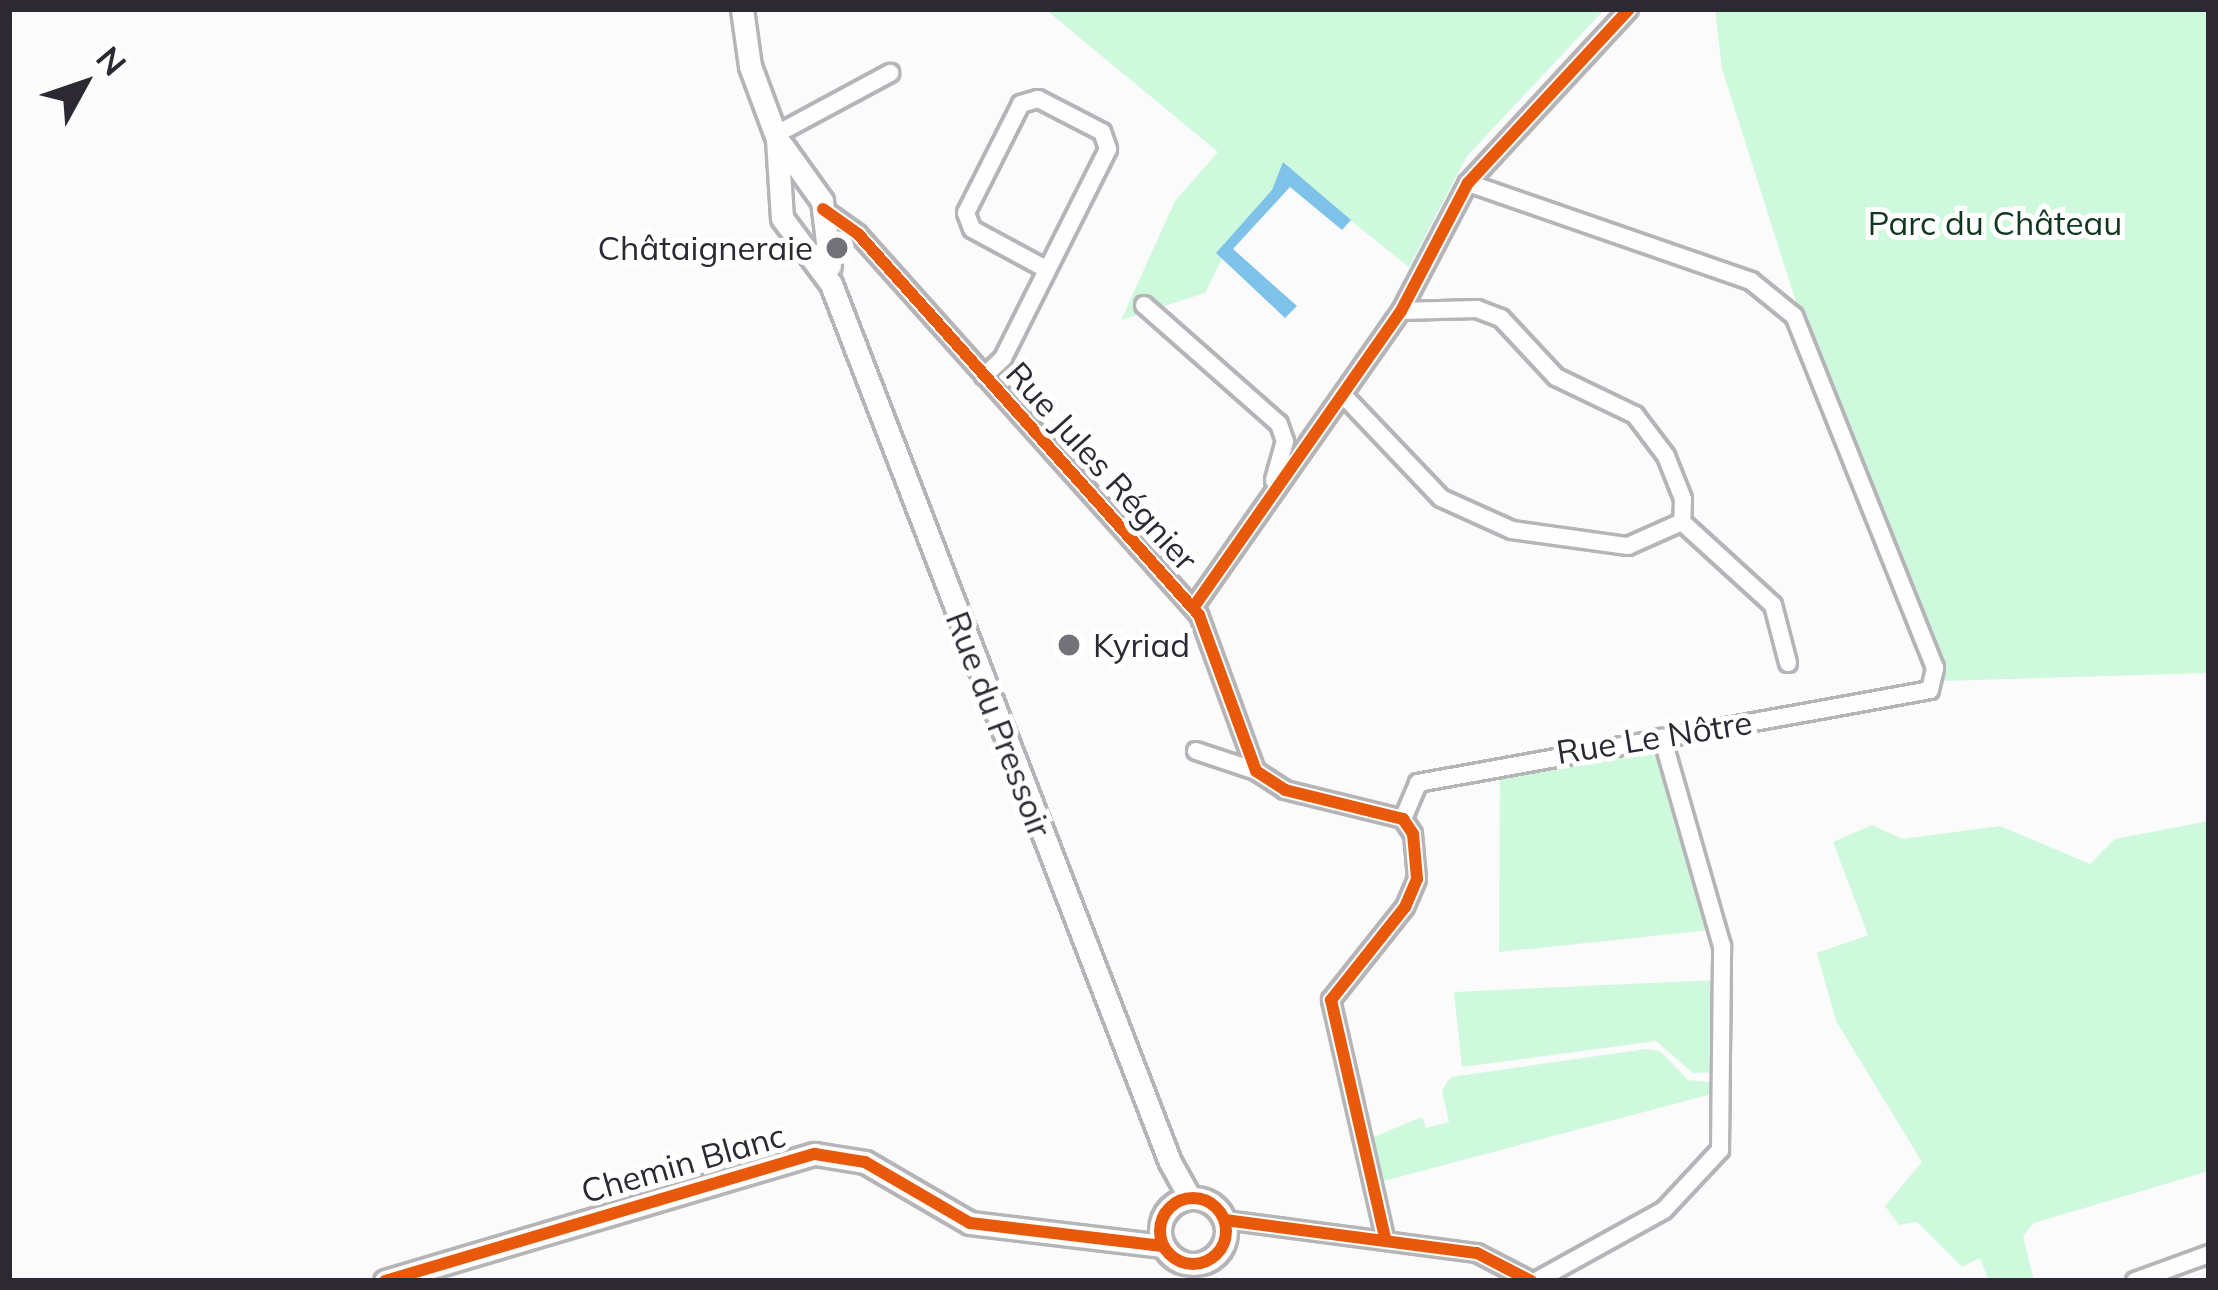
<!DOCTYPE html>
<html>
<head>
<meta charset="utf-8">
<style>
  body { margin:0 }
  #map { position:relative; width:2218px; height:1290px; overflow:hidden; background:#fbfbfb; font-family:Mulish,sans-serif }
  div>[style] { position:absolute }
  .green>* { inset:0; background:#cef9dc }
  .water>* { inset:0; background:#7ec2ea }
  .roads { filter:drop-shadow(3px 0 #b5b4b8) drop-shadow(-3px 0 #b5b4b8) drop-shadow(0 3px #b5b4b8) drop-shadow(0 -3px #b5b4b8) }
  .minor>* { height:16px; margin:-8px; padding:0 8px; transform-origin:8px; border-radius:8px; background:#fefefe }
  .tertiary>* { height:21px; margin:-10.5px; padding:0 10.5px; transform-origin:10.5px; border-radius:10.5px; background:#fefefe }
  .tertiary>.ring { margin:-10.5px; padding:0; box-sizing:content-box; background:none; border:21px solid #fefefe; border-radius:50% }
  .cycleway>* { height:12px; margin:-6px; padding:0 6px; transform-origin:6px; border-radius:6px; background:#e8590c }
  .cycleway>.ring { margin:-6px; padding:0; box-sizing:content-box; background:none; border:12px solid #e8590c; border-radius:50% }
  .dots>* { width:33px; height:33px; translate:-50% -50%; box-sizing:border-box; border:6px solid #fff; border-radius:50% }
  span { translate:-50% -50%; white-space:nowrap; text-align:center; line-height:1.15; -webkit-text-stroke:10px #fff; paint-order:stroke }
  .park-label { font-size:33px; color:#103821 }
  .poi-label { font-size:33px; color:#2c2933 }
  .right { translate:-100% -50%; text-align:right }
  .left { translate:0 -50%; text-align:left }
  .street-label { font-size:33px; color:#2c2933 }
  .frame { position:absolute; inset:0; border:12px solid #2c2933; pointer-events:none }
  .north { position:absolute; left:24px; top:24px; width:120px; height:120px; -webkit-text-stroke:9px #fff; paint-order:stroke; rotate:50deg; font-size:33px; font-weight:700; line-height:48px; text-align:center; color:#2c2933 }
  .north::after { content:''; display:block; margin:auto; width:42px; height:54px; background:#2c2933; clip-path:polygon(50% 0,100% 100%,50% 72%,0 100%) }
</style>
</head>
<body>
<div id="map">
  <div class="green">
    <div style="clip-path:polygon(1045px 9px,1605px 9px,1467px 156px,1409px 267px,1295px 176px,1226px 251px,1205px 293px,1121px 320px,1175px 201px,1218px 152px)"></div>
    <div style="clip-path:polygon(1715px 9px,2209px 9px,2209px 673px,1940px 681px,1944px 669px,1804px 327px,1722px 69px)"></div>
    <div style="clip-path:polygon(1649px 753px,1662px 758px,1710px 930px,1499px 952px,1500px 774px)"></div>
    <div style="clip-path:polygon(2209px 821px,2209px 1171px,2034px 1223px,2023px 1236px,2034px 1281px,1989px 1281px,1980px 1258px,1962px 1267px,1917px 1222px,1899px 1225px,1885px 1206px,1922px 1162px,1836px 1021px,1817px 953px,1868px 935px,1833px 842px,1872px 825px,1903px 839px,2000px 826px,2090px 864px,2115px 839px)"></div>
    <div style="clip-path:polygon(1718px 980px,1721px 1072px,1693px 1073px,1656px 1041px,1462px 1067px,1454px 992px)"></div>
    <div style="clip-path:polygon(1646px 1049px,1660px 1051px,1688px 1080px,1721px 1083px,1723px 1091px,1380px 1182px,1371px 1138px,1422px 1117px,1426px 1128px,1449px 1122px,1442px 1090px,1451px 1077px)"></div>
  </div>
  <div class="water">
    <div style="clip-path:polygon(1283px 162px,1351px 220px,1342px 230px,1290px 187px,1233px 249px,1297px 306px,1285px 318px,1216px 253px,1272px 190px)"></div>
  </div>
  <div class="roads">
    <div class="minor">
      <div style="left:775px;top:135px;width:131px;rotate:-28.3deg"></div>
      <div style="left:823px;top:209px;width:43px;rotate:35.5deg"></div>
      <div style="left:858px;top:234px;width:511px;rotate:48.17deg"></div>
      <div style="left:1199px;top:615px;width:166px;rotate:69.9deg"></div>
      <div style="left:1256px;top:771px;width:35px;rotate:33deg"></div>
      <div style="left:1285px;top:790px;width:122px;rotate:13.8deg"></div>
      <div style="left:1403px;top:819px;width:18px;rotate:56deg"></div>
      <div style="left:1413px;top:834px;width:45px;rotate:84.9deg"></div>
      <div style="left:1417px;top:879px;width:30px;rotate:113deg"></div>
      <div style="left:1405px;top:907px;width:119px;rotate:128.5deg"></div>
      <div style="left:1331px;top:1000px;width:244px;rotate:77.2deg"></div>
      <div style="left:1144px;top:305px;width:180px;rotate:41.4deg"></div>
      <div style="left:1279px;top:424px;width:18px;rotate:71deg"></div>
      <div style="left:1285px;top:441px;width:41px;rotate:105.8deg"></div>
      <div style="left:1401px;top:311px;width:76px;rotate:-1.5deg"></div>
      <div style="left:1477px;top:309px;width:26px;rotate:21deg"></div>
      <div style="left:1501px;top:318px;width:81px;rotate:47deg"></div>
      <div style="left:1556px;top:377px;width:88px;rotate:25.7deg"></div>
      <div style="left:1635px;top:415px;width:51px;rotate:52.9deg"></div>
      <div style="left:1666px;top:456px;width:46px;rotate:68.4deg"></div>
      <div style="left:1683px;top:499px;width:23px;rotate:92deg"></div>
      <div style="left:1682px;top:522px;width:123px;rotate:42.4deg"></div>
      <div style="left:1773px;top:605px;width:60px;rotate:75.5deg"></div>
      <div style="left:984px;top:376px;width:26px;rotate:-43deg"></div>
      <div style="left:1003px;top:358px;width:234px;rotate:-63.3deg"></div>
      <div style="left:1108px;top:149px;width:18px;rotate:-109deg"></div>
      <div style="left:1102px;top:132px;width:72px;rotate:-152.7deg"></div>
      <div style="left:1038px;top:99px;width:18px;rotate:164deg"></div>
      <div style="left:1021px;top:104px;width:122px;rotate:116.8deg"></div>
      <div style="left:966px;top:213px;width:17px;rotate:69deg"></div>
      <div style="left:972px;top:229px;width:84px;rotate:28.4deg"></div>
      <div style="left:1344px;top:396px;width:141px;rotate:46.4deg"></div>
      <div style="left:1441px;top:498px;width:78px;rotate:24.3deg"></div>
      <div style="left:1512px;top:530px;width:117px;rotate:7.9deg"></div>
      <div style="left:1628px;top:546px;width:59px;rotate:-24deg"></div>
      <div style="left:1193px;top:608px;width:363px;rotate:-55deg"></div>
      <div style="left:1401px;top:311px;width:144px;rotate:-62.4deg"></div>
      <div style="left:1468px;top:183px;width:237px;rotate:-47.2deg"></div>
      <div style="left:1196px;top:751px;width:63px;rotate:18.4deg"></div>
      <div style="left:1403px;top:819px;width:39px;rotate:-67deg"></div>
      <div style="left:1418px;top:783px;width:520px;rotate:-10.29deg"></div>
      <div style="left:1930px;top:690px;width:23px;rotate:-77deg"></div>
      <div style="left:1935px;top:668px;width:379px;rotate:-111.8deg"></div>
      <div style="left:1794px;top:316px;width:55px;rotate:-140.9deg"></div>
      <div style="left:1751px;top:281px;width:299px;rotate:-160.9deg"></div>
      <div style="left:1225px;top:1220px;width:254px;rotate:7.5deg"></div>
      <div style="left:1477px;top:1253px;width:61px;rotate:27.4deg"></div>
      <div style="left:1536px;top:1281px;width:146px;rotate:-29deg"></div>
      <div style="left:1664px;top:1210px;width:82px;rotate:-47deg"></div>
      <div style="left:1720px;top:1150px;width:204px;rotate:-89.4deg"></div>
      <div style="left:1722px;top:946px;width:217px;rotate:-106deg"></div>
      <div style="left:2135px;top:1281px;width:79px;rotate:-20deg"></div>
    </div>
    <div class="tertiary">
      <div style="left:742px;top:9px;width:58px;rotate:82deg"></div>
      <div style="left:750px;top:66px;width:78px;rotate:69.7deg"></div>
      <div style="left:777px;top:139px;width:79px;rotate:86.4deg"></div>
      <div style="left:782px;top:218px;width:82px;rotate:53.4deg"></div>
      <div style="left:831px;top:284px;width:941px;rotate:68.89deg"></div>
      <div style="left:1170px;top:1162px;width:41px;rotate:60.9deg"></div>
      <div style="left:782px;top:145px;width:69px;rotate:54.5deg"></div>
      <div style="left:822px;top:201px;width:65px;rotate:83deg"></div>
      <div class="ring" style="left:1160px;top:1198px;width:45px;height:45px"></div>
      <div style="left:385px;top:1281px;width:448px;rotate:-16.5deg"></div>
      <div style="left:815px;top:1154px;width:51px;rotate:9.1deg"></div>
      <div style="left:865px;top:1162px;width:121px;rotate:30.2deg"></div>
      <div style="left:970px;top:1223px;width:194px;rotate:6.8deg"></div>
    </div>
  </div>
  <div class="cycleway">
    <div style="left:823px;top:209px;width:43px;rotate:35.5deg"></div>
    <div style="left:858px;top:234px;width:511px;rotate:48.17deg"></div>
    <div style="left:1199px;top:615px;width:166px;rotate:69.9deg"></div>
    <div style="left:1256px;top:771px;width:35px;rotate:33deg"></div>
    <div style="left:1285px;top:790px;width:122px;rotate:13.8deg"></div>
    <div style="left:1403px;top:819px;width:18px;rotate:56deg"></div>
    <div style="left:1413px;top:834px;width:45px;rotate:84.9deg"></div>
    <div style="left:1417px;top:879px;width:30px;rotate:113deg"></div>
    <div style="left:1405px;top:907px;width:119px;rotate:128.5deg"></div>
    <div style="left:1331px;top:1000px;width:244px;rotate:77.2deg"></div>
    <div style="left:1193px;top:608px;width:363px;rotate:-55deg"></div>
    <div style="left:1401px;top:311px;width:144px;rotate:-62.4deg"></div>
    <div style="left:1468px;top:183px;width:237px;rotate:-47.2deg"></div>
    <div class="ring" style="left:1160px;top:1198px;width:54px;height:54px"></div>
    <div style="left:1225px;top:1220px;width:254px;rotate:7.5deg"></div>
    <div style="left:1477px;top:1253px;width:61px;rotate:27.4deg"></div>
    <div style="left:385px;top:1281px;width:448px;rotate:-16.5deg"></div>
    <div style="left:815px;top:1154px;width:51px;rotate:9.1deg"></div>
    <div style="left:865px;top:1162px;width:121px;rotate:30.2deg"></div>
    <div style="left:970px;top:1223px;width:194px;rotate:6.8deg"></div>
  </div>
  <div class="dots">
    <div style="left:837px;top:248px;background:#747279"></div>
    <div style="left:1069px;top:645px;background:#747279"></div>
  </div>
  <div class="park-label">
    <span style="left:1995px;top:223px">Parc du Château</span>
  </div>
  <div class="poi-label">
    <span class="right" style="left:813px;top:248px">Châtaigneraie</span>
    <span class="left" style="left:1093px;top:645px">Kyriad</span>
  </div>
  <div class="street-label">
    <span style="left:1102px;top:466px;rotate:48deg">Rue Jules Régnier</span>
    <span style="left:999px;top:724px;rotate:69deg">Rue du Pressoir</span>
    <span style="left:1654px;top:737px;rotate:-9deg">Rue Le Nôtre</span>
    <span style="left:683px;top:1163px;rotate:-16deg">Chemin Blanc</span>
  </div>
  <div class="frame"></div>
  <div class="north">N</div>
</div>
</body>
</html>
